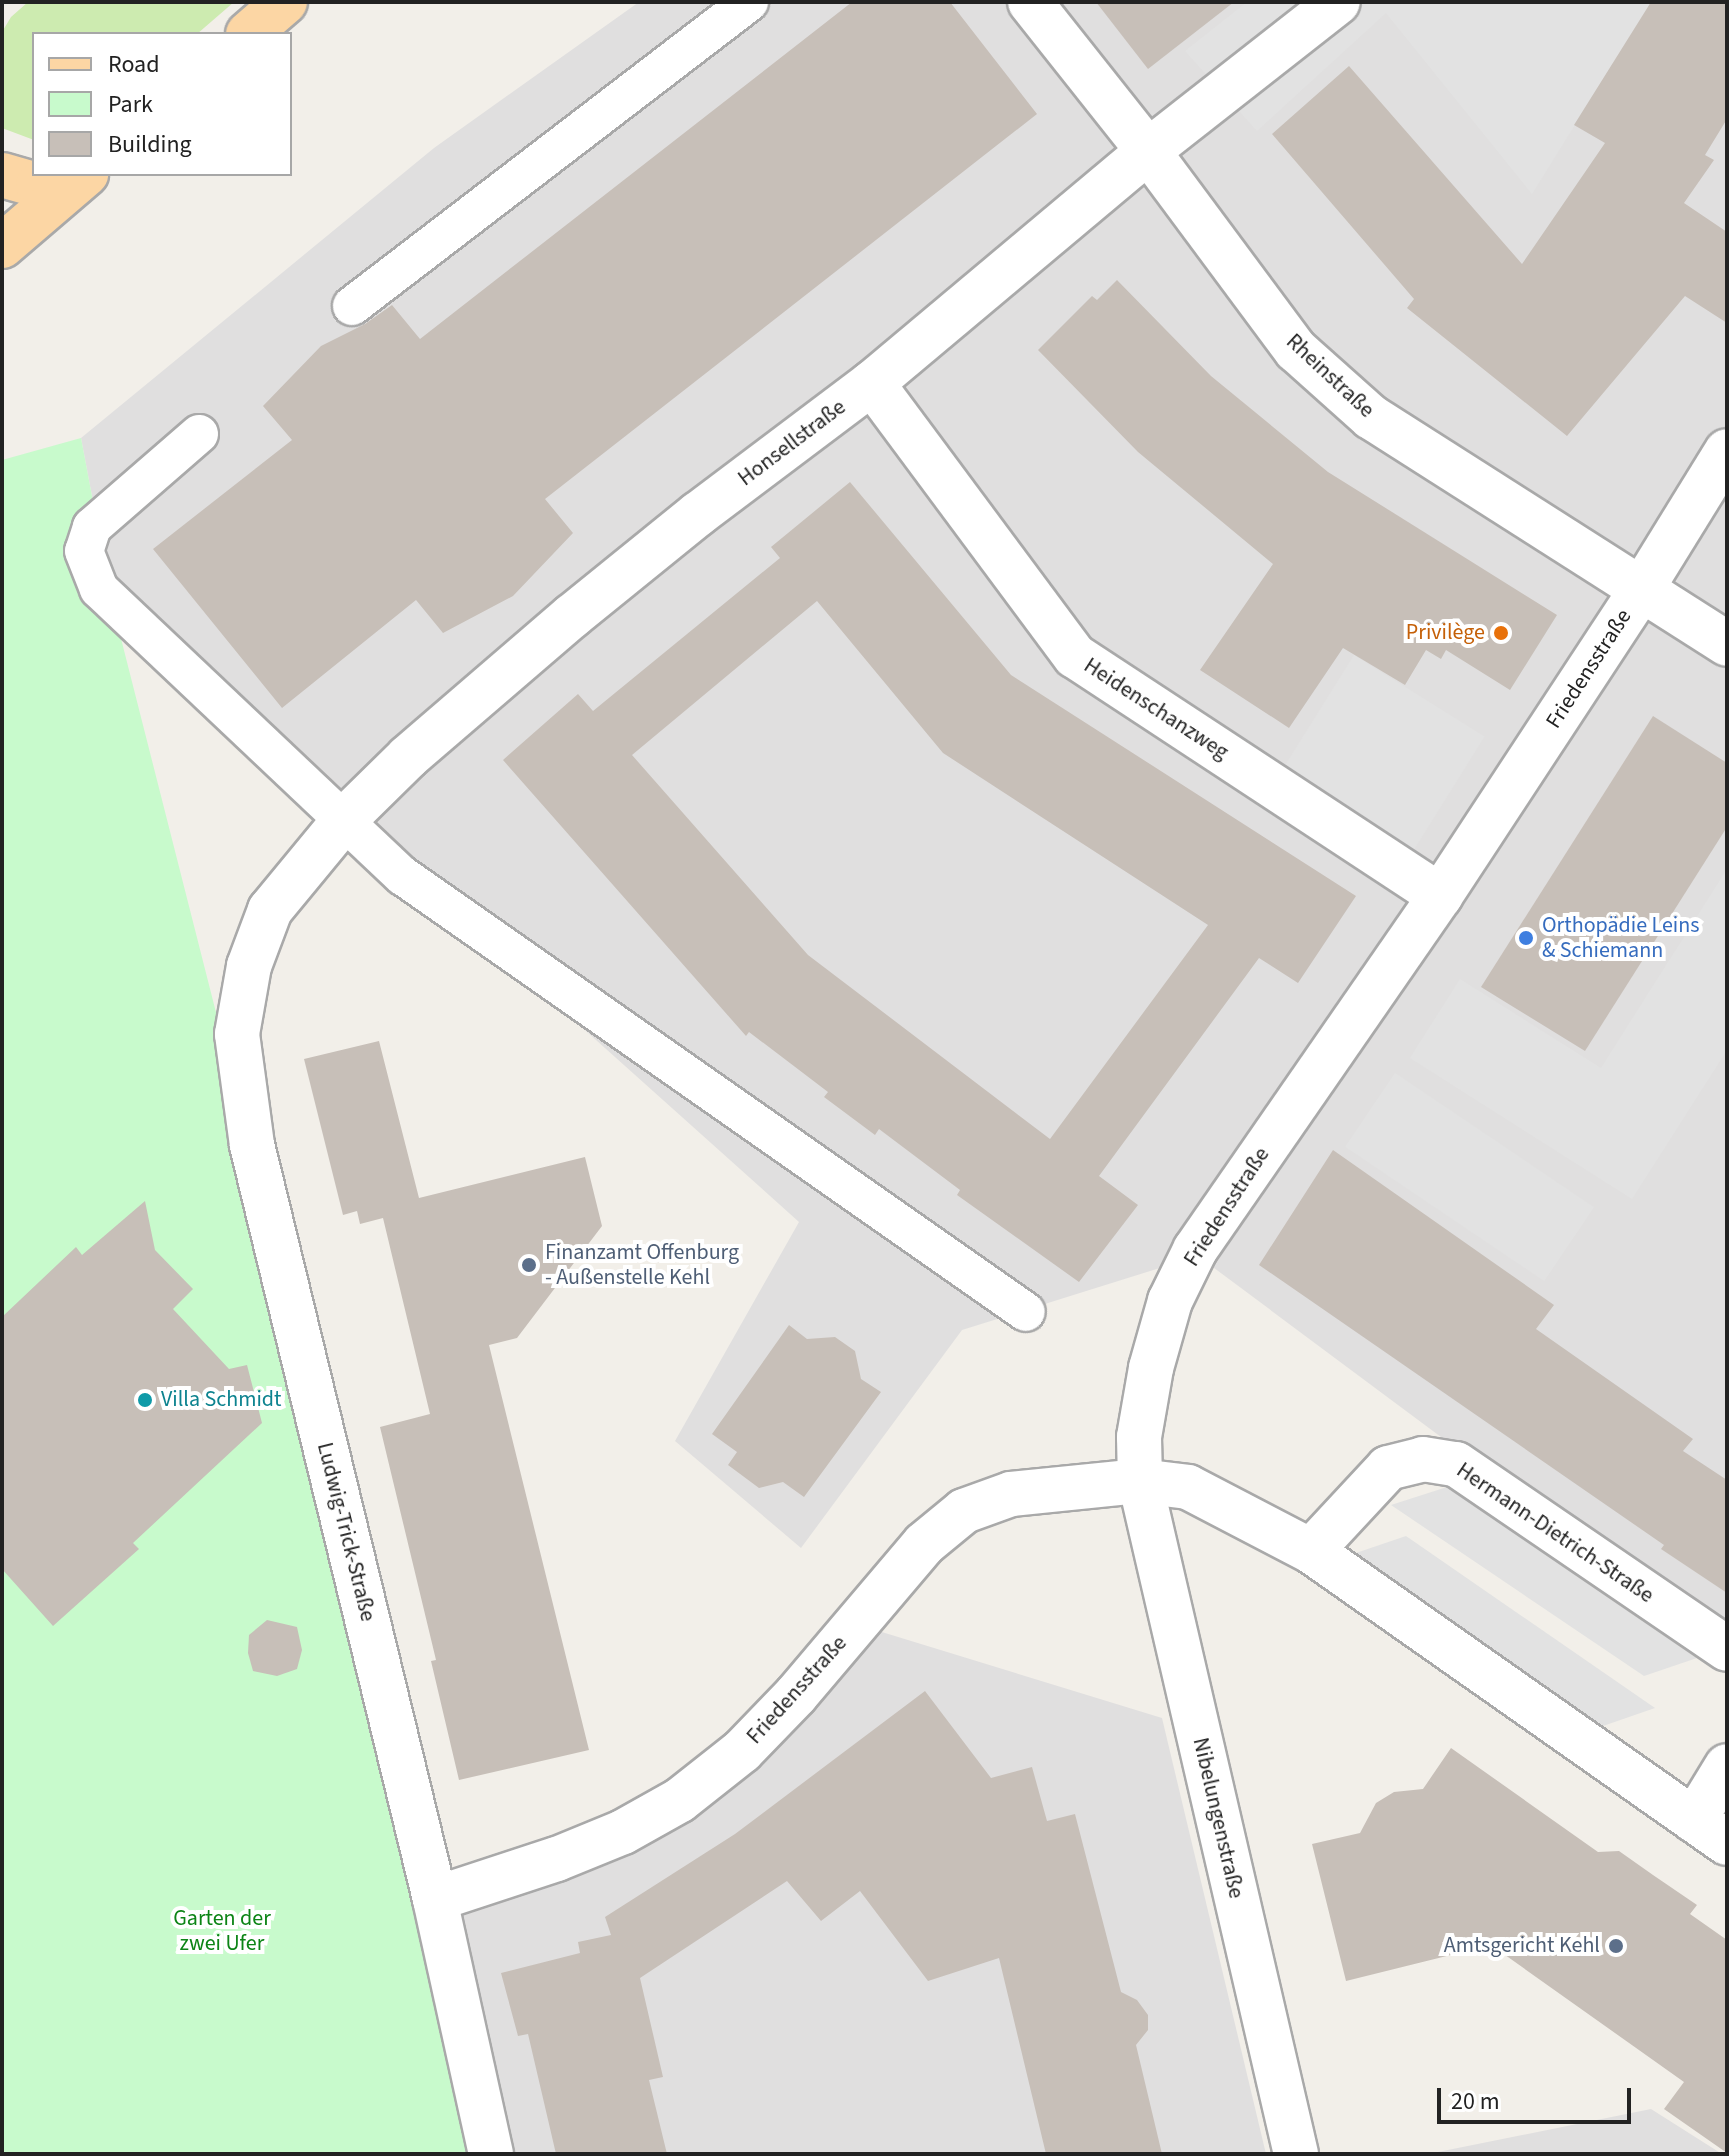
<!DOCTYPE html>
<html>
<head>
<meta charset="utf-8">
<style>
  body { margin:0 }
  #map { position:relative; width:1729px; height:2156px; overflow:hidden; background:#f2efe9; font-family:"Source Sans 3",sans-serif }
  div>[style] { position:absolute }
  .residential>* { inset:0; background:#e0dfdf }
  .grass>* { inset:0; background:#cdebb0 }
  .park>* { inset:0; background:#c8facc }
  .parking>* { inset:0; background:#e2e2e2; transform-origin:0 0 }
  .building>* { inset:0; background:#c7bfb8 }
  .roads { filter:drop-shadow(2px 0 #a9a9a9) drop-shadow(-2px 0 #a9a9a9) drop-shadow(0 2px #a9a9a9) drop-shadow(0 -2px #a9a9a9) }
  .service>* { height:38px; margin:-19px; padding:0 19px; transform-origin:19px; border-radius:19px; background:#fff }
  .minor>* { height:44px; margin:-22px; padding:0 22px; transform-origin:22px; border-radius:22px; background:#fff }
  .primary>* { height:44px; margin:-22px; padding:0 22px; transform-origin:22px; border-radius:22px; background:#fcd6a4 }
  .dots>* { width:22px; height:22px; translate:-50% -50%; box-sizing:border-box; border:4px solid #fff; border-radius:50% }
  span { translate:-50% -50%; white-space:nowrap; text-align:center; line-height:1.15; -webkit-text-stroke:8px #fff; paint-order:stroke }
  .street-label { font-size:22px; color:#222 }
  .food-label { font-size:22px; color:#c56008 }
  .right { translate:-100% -50%; text-align:right }
  .shop-label { font-size:22px; color:#366cbe }
  .left { translate:0 -50%; text-align:left }
  .service-label { font-size:22px; color:#4e5e75 }
  .culture-label { font-size:22px; color:#0d838f }
  .park-label { font-size:22px; color:#0c8416 }
  .frame { position:absolute; inset:0; border:4px solid #222; pointer-events:none }
  .legend { position:absolute; left:32px; top:32px; width:260px; height:144px; box-sizing:border-box; background:#fff; border:2px solid #a7a7a7; margin:0; padding:10px 14px; list-style:none; font-size:24px; color:#222 }
  .legend li { display:flex; align-items:center; gap:16px; height:40px }
  .legend b { width:40px; border:2px solid #a7a7a7 }
  .scale { position:absolute; left:1437px; top:2088px; width:194px; height:36px; box-sizing:border-box; border:4px solid #222; border-top:0; padding-left:10px; font-size:24px; line-height:28px; white-space:nowrap; color:#222; -webkit-text-stroke:6px #fff; paint-order:stroke }
</style>
</head>
<body>
<div id="map">
  <div class="residential">
    <div style="clip-path:polygon(639px 2px,1727px 2px,1727px 1650px,1198px 1256px,962px 1330px,801px 1548px,675px 1441px,799px 1222px,113px 607px,81px 438px,434px 148px)"></div>
    <div style="clip-path:polygon(859px 1625px,1162px 1718px,1266px 2154px,510px 2154px,453px 1875px,706px 1785px)"></div>
    <div style="clip-path:polygon(1651px 2109px,1722px 2154px,1428px 2154px)"></div>
  </div>
  <div class="grass">
    <div style="clip-path:polygon(28px 2px,234px 2px,197px 34px,34px 34px,34px 140px,2px 128px,2px 32px,11px 17px)"></div>
  </div>
  <div class="park">
    <div style="clip-path:polygon(81px 438px,113px 607px,506px 2154px,2px 2154px,2px 460px)"></div>
  </div>
  <div class="parking">
    <div style="clip-path:polygon(1247px 2px,1651px 2px,1532px 194px,1386px 13px,1257px 131px,1185px 51px)"></div>
    <div style="left:1354px;top:655px;width:154px;height:139px;rotate:32deg"></div>
    <div style="clip-path:polygon(1727px 869px,1727px 1050px,1632px 1199px,1410px 1058px,1460px 979px,1601px 1068px)"></div>
    <div style="left:1395px;top:1073px;width:240px;height:89px;rotate:34deg"></div>
    <div style="clip-path:polygon(1447px 1487px,1697px 1658px,1644px 1676px,1391px 1505px)"></div>
    <div style="clip-path:polygon(1406px 1536px,1655px 1708px,1603px 1726px,1350px 1555px)"></div>
  </div>
  <div class="building">
    <div style="clip-path:polygon(852px 2px,950px 2px,1037px 114px,545px 499px,573px 533px,513px 596px,443px 633px,416px 600px,282px 708px,153px 549px,292px 440px,263px 406px,321px 346px,365px 324px,392px 305px,420px 339px)"></div>
    <div style="clip-path:polygon(1096px 2px,1234px 2px,1148px 69px)"></div>
    <div style="clip-path:polygon(1651px 2px,1727px 2px,1727px 119px,1705px 155px,1714px 160px,1684px 203px,1727px 232px,1727px 323px,1685px 296px,1567px 436px,1407px 308px,1414px 299px,1272px 134px,1349px 66px,1522px 264px,1605px 143px,1574px 125px)"></div>
    <div style="clip-path:polygon(1117px 280px,1211px 376px,1328px 472px,1557px 615px,1510px 690px,1446px 650px,1441px 659px,1426px 650px,1405px 685px,1343px 648px,1289px 728px,1200px 670px,1273px 564px,1138px 452px,1038px 350px,1092px 296px,1097px 300px)"></div>
    <div style="clip-path:polygon(evenodd,850px 482px,1011px 675px,1356px 896px,1298px 983px,1259px 958px,1099px 1176px,1138px 1205px,1079px 1282px,957px 1195px,960px 1190px,879px 1129px,875px 1135px,824px 1097px,828px 1092px,749px 1032px,746px 1036px,503px 760px,578px 694px,593px 711px,780px 558px,771px 547px,850px 482px,817px 601px,943px 753px,1208px 925px,1050px 1139px,808px 955px,632px 755px,817px 601px)"></div>
    <div style="clip-path:polygon(1653px 716px,1727px 763px,1727px 827px,1585px 1051px,1481px 987px)"></div>
    <div style="clip-path:polygon(379px 1041px,419px 1198px,585px 1157px,602px 1226px,517px 1338px,489px 1345px,589px 1750px,459px 1780px,431px 1661px,436px 1660px,380px 1427px,430px 1414px,383px 1218px,360px 1224px,357px 1211px,343px 1215px,304px 1059px)"></div>
    <div style="clip-path:polygon(1333px 1150px,1554px 1305px,1536px 1329px,1693px 1439px,1683px 1451px,1727px 1480px,1727px 1593px,1661px 1549px,1664px 1545px,1259px 1265px)"></div>
    <div style="clip-path:polygon(145px 1201px,155px 1250px,193px 1289px,173px 1309px,229px 1369px,247px 1365px,262px 1423px,133px 1543px,139px 1549px,53px 1626px,2px 1569px,2px 1317px,76px 1247px,82px 1255px)"></div>
    <div style="clip-path:polygon(789px 1325px,807px 1339px,835px 1337px,855px 1351px,861px 1379px,881px 1392px,804px 1497px,783px 1482px,759px 1488px,728px 1465px,737px 1452px,712px 1434px)"></div>
    <div style="clip-path:polygon(267px 1620px,297px 1627px,302px 1650px,297px 1669px,277px 1676px,253px 1671px,248px 1653px,249px 1635px)"></div>
    <div style="clip-path:polygon(925px 1691px,991px 1778px,1032px 1767px,1047px 1821px,1075px 1814px,1121px 1992px,1137px 2000px,1148px 2015px,1148px 2030px,1136px 2045px,1162px 2154px,1046px 2154px,999px 1958px,928px 1981px,860px 1891px,821px 1921px,787px 1881px,640px 1978px,663px 2077px,649px 2080px,667px 2154px,556px 2154px,528px 2034px,518px 2036px,501px 1973px,580px 1953px,578px 1942px,611px 1935px,605px 1917px,735px 1834px)"></div>
    <div style="clip-path:polygon(1451px 1748px,1598px 1852px,1619px 1851px,1653px 1875px,1697px 1905px,1690px 1914px,1727px 1940px,1727px 2153px,1664px 2109px,1684px 2082px,1491px 1945px,1346px 1981px,1312px 1844px,1360px 1833px,1376px 1803px,1394px 1792px,1423px 1789px)"></div>
  </div>
  <div class="roads">
    <div class="service">
      <div style="left:352px;top:306px;width:500px;rotate:-37.44deg"></div>
      <div style="left:199px;top:434px;width:142px;rotate:139deg"></div>
      <div style="left:92px;top:527px;width:25px;rotate:108deg"></div>
      <div style="left:84px;top:551px;width:41px;rotate:68.5deg"></div>
      <div style="left:99px;top:589px;width:418px;rotate:43.4deg"></div>
      <div style="left:403px;top:876px;width:760px;rotate:34.99deg"></div>
    </div>
    <div class="minor">
      <div style="left:1030px;top:2px;width:190px;rotate:51.6deg"></div>
      <div style="left:1148px;top:151px;width:248px;rotate:53.4deg"></div>
      <div style="left:1296px;top:350px;width:101px;rotate:41.8deg"></div>
      <div style="left:1371px;top:417px;width:422px;rotate:32.5deg"></div>
      <div style="left:872px;top:383px;width:340px;rotate:53.4deg"></div>
      <div style="left:1075px;top:656px;width:437px;rotate:33.3deg"></div>
      <div style="left:1311px;top:1551px;width:113px;rotate:-47.1deg"></div>
      <div style="left:1388px;top:1468px;width:36px;rotate:-14deg"></div>
      <div style="left:1423px;top:1459px;width:33px;rotate:9deg"></div>
      <div style="left:1456px;top:1464px;width:328px;rotate:34.3deg"></div>
      <div style="left:1694px;top:1820px;width:63px;rotate:-58.6deg"></div>
      <div style="left:435px;top:1899px;width:128px;rotate:-18.2deg"></div>
      <div style="left:557px;top:1859px;width:71px;rotate:-22.2deg"></div>
      <div style="left:623px;top:1832px;width:65px;rotate:-29.3deg"></div>
      <div style="left:680px;top:1800px;width:79px;rotate:-38.3deg"></div>
      <div style="left:742px;top:1751px;width:78px;rotate:-46deg"></div>
      <div style="left:796px;top:1695px;width:198px;rotate:-49.7deg"></div>
      <div style="left:924px;top:1544px;width:52px;rotate:-39.5deg"></div>
      <div style="left:964px;top:1511px;width:50px;rotate:-19.9deg"></div>
      <div style="left:1011px;top:1494px;width:130px;rotate:-5.8deg"></div>
      <div style="left:1140px;top:1481px;width:48px;rotate:7.1deg"></div>
      <div style="left:1188px;top:1487px;width:139px;rotate:27.5deg"></div>
      <div style="left:1311px;top:1551px;width:508px;rotate:35.07deg"></div>
      <div style="left:491px;top:2154px;width:261px;rotate:-102.4deg"></div>
      <div style="left:435px;top:1899px;width:776px;rotate:-103.64deg"></div>
      <div style="left:252px;top:1145px;width:112px;rotate:-97.7deg"></div>
      <div style="left:237px;top:1034px;width:69px;rotate:-80deg"></div>
      <div style="left:249px;top:966px;width:60px;rotate:-69.4deg"></div>
      <div style="left:270px;top:910px;width:118px;rotate:-50.5deg"></div>
      <div style="left:345px;top:819px;width:88px;rotate:-44.5deg"></div>
      <div style="left:408px;top:757px;width:216px;rotate:-40.7deg"></div>
      <div style="left:572px;top:616px;width:162px;rotate:-39deg"></div>
      <div style="left:698px;top:514px;width:218px;rotate:-37deg"></div>
      <div style="left:872px;top:383px;width:361px;rotate:-40deg"></div>
      <div style="left:1148px;top:151px;width:241px;rotate:-38.1deg"></div>
      <div style="left:1296px;top:2154px;width:691px;rotate:-103.05deg"></div>
      <div style="left:1140px;top:1481px;width:44px;rotate:-91.3deg"></div>
      <div style="left:1139px;top:1437px;width:70px;rotate:-80.1deg"></div>
      <div style="left:1151px;top:1368px;width:70px;rotate:-74.2deg"></div>
      <div style="left:1170px;top:1301px;width:57px;rotate:-63.9deg"></div>
      <div style="left:1195px;top:1250px;width:431px;rotate:-55.3deg"></div>
      <div style="left:1440px;top:896px;width:366px;rotate:-56.7deg"></div>
      <div style="left:1641px;top:590px;width:163px;rotate:-58.3deg"></div>
    </div>
    <div class="primary">
      <div style="left:248px;top:34px;width:49px;rotate:-40.9deg"></div>
      <div style="left:2px;top:175px;width:37px;rotate:16deg"></div>
      <div style="left:38px;top:185px;width:36px;rotate:-2deg"></div>
      <div style="left:2px;top:246px;width:111px;rotate:-40.6deg"></div>
    </div>
  </div>
  <div class="dots">
    <div style="left:1501px;top:633px;background:#e8710a"></div>
    <div style="left:1526px;top:938px;background:#3f7fe0"></div>
    <div style="left:529px;top:1265px;background:#5c6f8a"></div>
    <div style="left:145px;top:1400px;background:#0f9aa8"></div>
    <div style="left:1616px;top:1946px;background:#5c6f8a"></div>
  </div>
  <div class="street-label">
    <span style="left:1330px;top:376px;rotate:43deg">Rheinstraße</span>
    <span style="left:792px;top:443px;rotate:-37deg">Honsellstraße</span>
    <span style="left:1589px;top:669px;rotate:-57deg">Friedensstraße</span>
    <span style="left:1156px;top:709px;rotate:33deg">Heidenschanzweg</span>
    <span style="left:1227px;top:1207px;rotate:-57deg">Friedensstraße</span>
    <span style="left:346px;top:1532px;rotate:76deg">Ludwig-Trick-Straße</span>
    <span style="left:1555px;top:1533px;rotate:34deg">Hermann-Dietrich-Straße</span>
    <span style="left:797px;top:1690px;rotate:-48deg">Friedensstraße</span>
    <span style="left:1218px;top:1818px;rotate:77deg">Nibelungenstraße</span>
  </div>
  <div class="food-label">
    <span class="right" style="left:1485px;top:633px">Privilège</span>
  </div>
  <div class="shop-label">
    <span class="left" style="left:1542px;top:938px">Orthopädie Leins<br>&amp; Schiemann</span>
  </div>
  <div class="service-label">
    <span class="left" style="left:545px;top:1265px">Finanzamt Offenburg<br>- Außenstelle Kehl</span>
    <span class="right" style="left:1600px;top:1946px">Amtsgericht Kehl</span>
  </div>
  <div class="culture-label">
    <span class="left" style="left:161px;top:1400px">Villa Schmidt</span>
  </div>
  <div class="park-label">
    <span style="left:222px;top:1931px">Garten der<br>zwei Ufer</span>
  </div>
  <div class="frame"></div>
  <ul class="legend">
  <li><b style="height:10px;background:#fcd6a4"></b>Road</li>
  <li><b style="height:22px;background:#c8facc"></b>Park</li>
  <li><b style="height:22px;background:#c7bfb8"></b>Building</li>
  </ul>
  <div class="scale">20 m</div>
</div>
</body>
</html>
